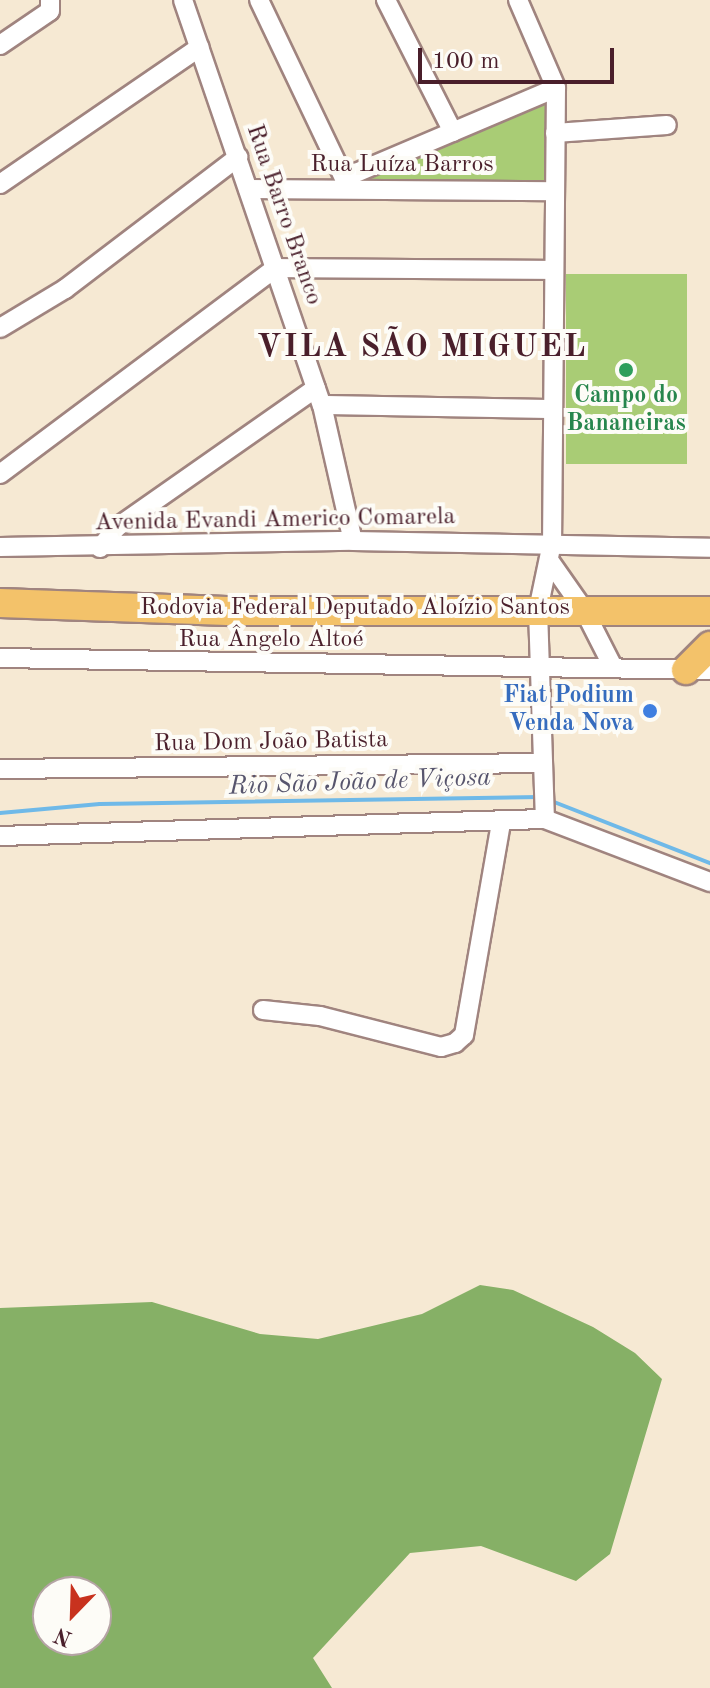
<!DOCTYPE html>
<html>
<head>
<meta charset="utf-8">
<style>
  body { margin:0 }
  #map { position:relative; width:710px; height:1688px; overflow:hidden; background:#f6e9d3; font-family:"Old Standard TT",serif }
  div>[style] { position:absolute }
  .green>* { inset:0; background:#a9cc75; transform-origin:0 0 }
  .forest>* { inset:0; background:#86b066 }
  .stream>* { height:4px; margin:-2px; padding:0 2px; transform-origin:2px; border-radius:2px; background:#6fb9e8 }
  .roads { filter:drop-shadow(2px 0 #a0847f) drop-shadow(-2px 0 #a0847f) drop-shadow(0 2px #a0847f) drop-shadow(0 -2px #a0847f) }
  .minor>* { height:18px; margin:-9px; padding:0 9px; transform-origin:9px; border-radius:9px; background:#fff }
  .highway>* { height:28px; margin:-14px; padding:0 14px; transform-origin:14px; border-radius:14px; background:#f3c26a }
  .dots>* { width:22px; height:22px; translate:-50% -50%; box-sizing:border-box; border:4px solid #fdfcf7; border-radius:50% }
  span { translate:-50% -50%; white-space:nowrap; text-align:center; line-height:1.15; -webkit-text-stroke:8px #fdfcf7; paint-order:stroke }
  .street-label { font-size:24px; color:#4a1f2b }
  .leisure-label { font-size:24px; color:#27864d; font-weight:700 }
  .shop-label { font-size:24px; color:#366cbe; font-weight:700 }
  .right { translate:-100% -50%; text-align:right }
  .water-label { font-size:26px; color:#57556d; font-style:italic }
  .district-label { font-size:32px; color:#4a1f2b; font-weight:700; letter-spacing:2px }
  .north { position:absolute; left:32px; top:1576px; width:80px; height:80px; box-sizing:border-box; background:#fdfcf7; border:2px solid #b5a4a5; border-radius:50%; rotate:203deg; font-size:22px; font-weight:700; line-height:32px; text-align:center; color:#4a1f2b }
  .north::after { content:''; display:block; margin:auto; width:28px; height:36px; background:#c8321e; clip-path:polygon(50% 0,100% 100%,50% 72%,0 100%) }
  .scale { position:absolute; left:418px; top:48px; width:196px; height:36px; box-sizing:border-box; border:4px solid #4a1f2b; border-top:0; padding-left:10px; font-size:24px; line-height:28px; white-space:nowrap; color:#4a1f2b; -webkit-text-stroke:6px #fdfcf7; paint-order:stroke }
</style>
</head>
<body>
<div id="map">
  <div class="green">
    <div style="clip-path:polygon(555px 90px,554px 189px,350px 189px)"></div>
    <div style="left:566px;top:274px;width:121px;height:190px"></div>
  </div>
  <div class="forest">
    <div style="clip-path:polygon(evenodd,480px 1285px,513px 1290px,593px 1327px,635px 1353px,662px 1379px,610px 1554px,576px 1581px,481px 1546px,410px 1553px,313px 1658px,332px 1688px,0 1688px,0 1308px,152px 1302px,260px 1334px,318px 1339px,422px 1314px,480px 1285px,48px 1592px,96px 1592px,96px 1640px,48px 1640px,48px 1592px)"></div>
  </div>
  <div class="stream">
    <div style="left:549px;top:800px;width:173px;rotate:21.4deg"></div>
    <div style="left:0;top:813px;width:100px;rotate:-5.1deg"></div>
    <div style="left:100px;top:804px;width:440px;rotate:-0.9deg"></div>
  </div>
  <div class="roads">
    <div class="minor">
      <div style="left:183px;top:0;width:428px;rotate:71.1deg"></div>
      <div style="left:322px;top:405px;width:139px;rotate:77.2deg"></div>
      <div style="left:259px;top:0;width:209px;rotate:64.5deg"></div>
      <div style="left:386px;top:0;width:148px;rotate:63.1deg"></div>
      <div style="left:518px;top:0;width:96px;rotate:66.6deg"></div>
      <div style="left:556px;top:88px;width:455px;rotate:90.5deg"></div>
      <div style="left:552px;top:543px;width:68px;rotate:101.8deg"></div>
      <div style="left:538px;top:610px;width:209px;rotate:88.1deg"></div>
      <div style="left:0;top:45px;width:60px;rotate:-34.2deg"></div>
      <div style="left:50px;top:11px;width:11px;rotate:-90deg"></div>
      <div style="left:555px;top:133px;width:112px;rotate:-4.1deg"></div>
      <div style="left:344px;top:178px;width:230px;rotate:-23deg"></div>
      <div style="left:0;top:184px;width:242px;rotate:-34.4deg"></div>
      <div style="left:248px;top:189px;width:307px;rotate:0.4deg"></div>
      <div style="left:0;top:328px;width:76px;rotate:-31deg"></div>
      <div style="left:65px;top:289px;width:218px;rotate:-37.3deg"></div>
      <div style="left:322px;top:405px;width:231px;rotate:1deg"></div>
      <div style="left:0;top:474px;width:344px;rotate:-36.8deg"></div>
      <div style="left:275px;top:268px;width:279px;rotate:0.4deg"></div>
      <div style="left:0;top:547px;width:353px;rotate:-1deg"></div>
      <div style="left:353px;top:541px;width:357px;rotate:1.1deg"></div>
      <div style="left:100px;top:548px;width:26px;rotate:-51deg"></div>
      <div style="left:116px;top:528px;width:244px;rotate:-35deg"></div>
      <div style="left:551px;top:563px;width:57px;rotate:54.9deg"></div>
      <div style="left:584px;top:610px;width:64px;rotate:63deg"></div>
      <div style="left:0;top:658px;width:710px;rotate:0.97deg"></div>
      <div style="left:0;top:769px;width:543px;rotate:-0.63deg"></div>
      <div style="left:0;top:836px;width:545px;rotate:-1.79deg"></div>
      <div style="left:545px;top:819px;width:177px;rotate:20.9deg"></div>
      <div style="left:263px;top:1010px;width:57px;rotate:6deg"></div>
      <div style="left:320px;top:1016px;width:125px;rotate:14.4deg"></div>
      <div style="left:441px;top:1047px;width:15px;rotate:-16deg"></div>
      <div style="left:455px;top:1043px;width:12px;rotate:-42deg"></div>
      <div style="left:464px;top:1035px;width:216px;rotate:-80.1deg"></div>
    </div>
    <div class="highway">
      <div style="left:0;top:603px;width:234px;rotate:2deg"></div>
      <div style="left:234px;top:611px;width:476px"></div>
      <div style="left:686px;top:670px;width:34px;rotate:-45deg"></div>
    </div>
  </div>
  <div class="dots">
    <div style="left:626px;top:370px;background:#2e9e5b"></div>
    <div style="left:650px;top:711px;background:#3f7fe0"></div>
  </div>
  <div class="street-label">
    <span style="left:402px;top:166px">Rua Luíza Barros</span>
    <span style="left:283px;top:215px;rotate:71deg">Rua Barro Branco</span>
    <span style="left:275px;top:521px;rotate:-1deg">Avenida Evandi Americo Comarela</span>
    <span style="left:355px;top:609px">Rodovia Federal Deputado Aloízio Santos</span>
    <span style="left:271px;top:641px">Rua Ângelo Altoé</span>
    <span style="left:271px;top:743px;rotate:-1deg">Rua Dom João Batista</span>
  </div>
  <div class="leisure-label">
    <span style="left:626px;top:411px">Campo do<br>Bananeiras</span>
  </div>
  <div class="shop-label">
    <span class="right" style="left:634px;top:711px">Fiat Podium<br>Venda Nova</span>
  </div>
  <div class="water-label">
    <span style="left:360px;top:783px;rotate:-2deg">Rio São João de Viçosa</span>
  </div>
  <div class="district-label">
    <span style="left:422px;top:348px">VILA SÃO MIGUEL</span>
  </div>
  <div class="north">N</div>
  <div class="scale">100 m</div>
</div>
</body>
</html>
